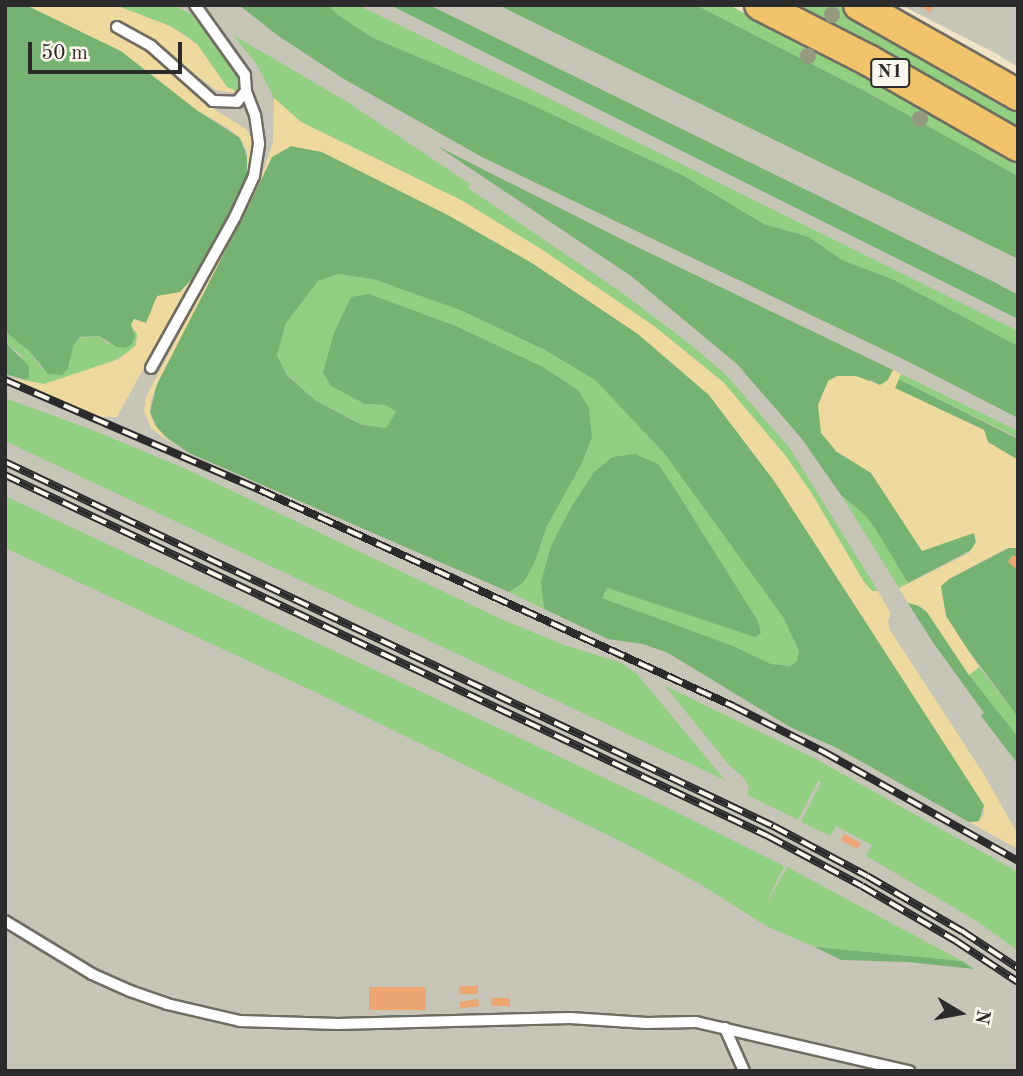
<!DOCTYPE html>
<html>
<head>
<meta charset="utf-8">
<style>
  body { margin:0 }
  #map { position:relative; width:1023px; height:1076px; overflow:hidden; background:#f0e4c8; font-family:"Old Standard TT",serif }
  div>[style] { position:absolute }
  .industrial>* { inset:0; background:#c7c4b8 }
  .green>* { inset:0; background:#93cf83; transform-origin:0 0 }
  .forest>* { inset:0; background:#76b271 }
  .sand>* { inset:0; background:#eeda9e }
  .building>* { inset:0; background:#eda671; transform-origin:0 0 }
  .roads { filter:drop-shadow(2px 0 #706c62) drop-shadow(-2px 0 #706c62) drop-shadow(0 2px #706c62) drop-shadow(0 -2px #706c62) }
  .lane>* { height:10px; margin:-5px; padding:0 5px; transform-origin:5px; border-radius:5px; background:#fff }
  .primary>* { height:30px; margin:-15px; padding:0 15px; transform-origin:15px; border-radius:15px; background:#f1c36a }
  .rail>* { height:8px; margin-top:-4px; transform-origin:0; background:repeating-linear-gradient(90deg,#fbf7ec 0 16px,#2b2b2b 0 32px); box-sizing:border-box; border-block:2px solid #2b2b2b }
  .trees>* { width:16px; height:16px; margin:-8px; border-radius:50%; background:#959980 }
  span { translate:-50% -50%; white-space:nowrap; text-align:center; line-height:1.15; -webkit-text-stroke:6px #fbf7ec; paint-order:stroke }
  .shield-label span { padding:2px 5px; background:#fbf7ec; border:2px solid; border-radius:5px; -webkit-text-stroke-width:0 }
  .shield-label { font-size:19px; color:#2b2b2b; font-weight:700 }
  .frame { position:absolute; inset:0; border:7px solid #2b2b2b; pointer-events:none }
  .north { position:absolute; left:925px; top:978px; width:70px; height:70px; -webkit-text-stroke:5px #fbf7ec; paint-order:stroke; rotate:100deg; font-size:19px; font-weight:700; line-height:28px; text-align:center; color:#2b2b2b }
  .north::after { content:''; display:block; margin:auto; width:24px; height:32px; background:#2b2b2b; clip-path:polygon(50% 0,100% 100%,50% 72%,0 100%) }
  .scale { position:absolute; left:28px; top:42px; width:154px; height:32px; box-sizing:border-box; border:4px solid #2b2b2b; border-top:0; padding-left:9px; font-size:21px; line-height:24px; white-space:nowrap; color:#2b2b2b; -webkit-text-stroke:5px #fbf7ec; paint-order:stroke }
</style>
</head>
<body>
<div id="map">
  <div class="industrial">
    <div style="clip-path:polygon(5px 5px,498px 5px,1018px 259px,1018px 1071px,5px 1071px)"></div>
    <div style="clip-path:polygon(901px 5px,1018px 5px,1018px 67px,995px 53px)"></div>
  </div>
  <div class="green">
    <div style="clip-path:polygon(115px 5px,173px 5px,191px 14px,230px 62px,239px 76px,240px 86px,236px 91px,227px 87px,197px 44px,185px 35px,170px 26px)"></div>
    <div style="clip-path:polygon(328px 5px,358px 5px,522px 85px,1018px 331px,1018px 346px,894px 280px,842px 260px,809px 237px,764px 224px,684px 176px,519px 99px,373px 38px,338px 15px)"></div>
    <div style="clip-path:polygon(696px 5px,729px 5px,871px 79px,1018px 163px,1018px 176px,865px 91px)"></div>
    <div style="clip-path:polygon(784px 5px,838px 5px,981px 84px,1018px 105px,1018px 135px)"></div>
    <div style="clip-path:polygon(233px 35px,346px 101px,470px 184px,468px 188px,621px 292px,691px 345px,726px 375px,789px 447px,878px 591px,872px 591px,864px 582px,812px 494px,785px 455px,723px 382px,654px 326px,541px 249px,461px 200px,301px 122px,274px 98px,256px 63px)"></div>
    <div style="clip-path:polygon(337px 274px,373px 279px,460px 310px,545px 350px,595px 380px,664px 453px,783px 617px,799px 651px,797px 661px,790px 666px,771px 664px,732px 646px,602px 598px,606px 588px,754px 636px,760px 633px,758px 621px,675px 489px,542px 602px,544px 609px,509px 592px,523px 583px,534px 564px,547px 526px,581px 465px,592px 438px,543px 367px,456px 326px,369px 295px,323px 373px,331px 386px,365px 404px,386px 405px,396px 412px,386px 429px,363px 425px,316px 401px,287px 374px,277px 355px,286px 323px,318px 281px)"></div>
    <div style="clip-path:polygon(131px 325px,138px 334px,134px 349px,107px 364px,44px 384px,19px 379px,26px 380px,22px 356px,5px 342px,5px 331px,29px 351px,41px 368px,54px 375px,61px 375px,68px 369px,73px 346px,80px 338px,99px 336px,108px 344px,134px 332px)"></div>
    <div style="left:901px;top:374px;width:131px;height:6px;rotate:26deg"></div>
    <div style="clip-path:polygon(5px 398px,95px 431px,186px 469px,501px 619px,564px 645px,622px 663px,637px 674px,725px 780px,5px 441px)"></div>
    <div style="clip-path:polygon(841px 495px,865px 515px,876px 530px,908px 583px,899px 588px)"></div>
    <div style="clip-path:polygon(5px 496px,664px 806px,784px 866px,764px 909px,787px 867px,962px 961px,815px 947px,766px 926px,700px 884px,628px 845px,315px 692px,5px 548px)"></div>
    <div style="clip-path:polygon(979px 667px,1018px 717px,1018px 737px,969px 675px)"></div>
    <div style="clip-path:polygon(665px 686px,814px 758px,1018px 872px,1018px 951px,977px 921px,866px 856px,872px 845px,836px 826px,830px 836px,801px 822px,821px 782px,818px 781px,798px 820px,747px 795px,749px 788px,745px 779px,729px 765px)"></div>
  </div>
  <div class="forest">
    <div style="clip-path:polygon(5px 5px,26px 5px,121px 51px,198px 111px,240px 138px,249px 162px,247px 175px,230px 214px,193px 278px,180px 292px,168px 296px,146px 323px,135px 319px,131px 325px,135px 337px,132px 344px,126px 348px,117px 347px,99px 336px,80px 337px,73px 346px,68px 369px,62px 375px,48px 374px,29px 351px,5px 331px)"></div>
    <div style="clip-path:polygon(239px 5px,328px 5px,338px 15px,373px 38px,519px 99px,684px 176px,764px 224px,809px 237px,842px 260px,894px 280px,1018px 346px,1018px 418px,907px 361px,480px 156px,344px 79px,277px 35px)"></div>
    <div style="clip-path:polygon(390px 5px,429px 5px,996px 283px,1018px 295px,1018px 319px)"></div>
    <div style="clip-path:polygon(498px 5px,696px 5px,865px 91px,1018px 176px,1018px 259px)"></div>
    <div style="clip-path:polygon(291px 146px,322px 152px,448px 215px,532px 263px,638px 334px,709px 395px,775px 482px,955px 758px,984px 805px,979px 821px,969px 822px,837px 748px,790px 727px,668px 653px,643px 644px,608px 639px,544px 609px,541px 582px,551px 546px,570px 509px,594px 472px,612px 457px,635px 454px,658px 464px,675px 489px,758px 621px,761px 633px,755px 637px,607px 588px,602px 598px,733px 646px,771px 664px,790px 666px,797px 661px,799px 651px,783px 617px,664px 453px,595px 380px,545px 350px,460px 310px,373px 279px,338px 274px,318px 281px,286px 323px,277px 355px,287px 375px,316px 401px,362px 425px,386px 428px,396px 412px,386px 405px,365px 404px,331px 386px,323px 373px,334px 333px,351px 297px,369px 294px,456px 326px,543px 367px,578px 390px,589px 408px,592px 438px,581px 465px,547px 526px,534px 564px,523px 583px,509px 592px,189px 453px,159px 432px,150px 412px,157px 384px,272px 157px)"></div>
    <div style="clip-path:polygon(437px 146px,629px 243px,893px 370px,888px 380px,880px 385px,870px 380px,835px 451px,974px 533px,976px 542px,973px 549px,908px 583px,876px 530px,865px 515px,841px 495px,802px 439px,737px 364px,631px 276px)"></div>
    <div style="clip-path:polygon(5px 342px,29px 366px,29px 377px,26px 380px,5px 374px)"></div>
    <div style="clip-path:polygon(898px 379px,1018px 439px,1018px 460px,988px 442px,984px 430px,894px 388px)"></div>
    <div style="clip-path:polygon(1013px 546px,1018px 548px,1018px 717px,954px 631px,946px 616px,940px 593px,941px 586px,949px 579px)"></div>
    <div style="clip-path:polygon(912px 602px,927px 612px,969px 675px,1018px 737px,1018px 764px,981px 716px,984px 713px,932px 641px,908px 603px)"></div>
    <div style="clip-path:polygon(815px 947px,962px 961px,974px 969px,908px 962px,841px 960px)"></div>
  </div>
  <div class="sand">
    <div style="clip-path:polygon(26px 5px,115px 5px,170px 26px,197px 44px,227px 87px,236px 91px,234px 93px,216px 90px,140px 32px,122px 23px,116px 31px,147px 51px,204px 103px,246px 129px,254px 141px,247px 175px,247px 151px,240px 138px,228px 128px,198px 111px,121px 51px)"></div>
    <div style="clip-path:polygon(274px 98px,301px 122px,461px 200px,541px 249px,654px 326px,723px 382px,785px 455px,812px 494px,864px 582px,872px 591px,878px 591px,891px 614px,888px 621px,890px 630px,985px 776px,1018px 835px,1018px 849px,969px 822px,978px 822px,984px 814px,984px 805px,775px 482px,709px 395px,638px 334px,532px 263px,448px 215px,322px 152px,291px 146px,272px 157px,252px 199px,157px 384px,151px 400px,150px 412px,153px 423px,171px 443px,151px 428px,144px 411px,146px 397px,261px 177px,273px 142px)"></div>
    <div style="clip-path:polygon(193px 278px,117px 417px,96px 417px,5px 377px,44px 384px,119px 359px,136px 345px,137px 334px,131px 325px,134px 319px,146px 323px,157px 296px,180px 292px)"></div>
    <div style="clip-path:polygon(893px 370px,901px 374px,895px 388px,984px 430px,988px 442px,1018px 460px,1018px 548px,1007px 548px,949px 579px,941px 586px,946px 616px,979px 667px,969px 675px,927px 612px,920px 606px,908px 603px,899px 588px,969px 553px,976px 542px,974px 533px,922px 551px,871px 473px,836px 451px,821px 433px,818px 405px,828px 381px,837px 376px,856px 376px,880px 385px,888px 380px)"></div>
  </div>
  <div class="building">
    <div style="clip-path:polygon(918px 5px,934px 5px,930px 12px)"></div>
    <div style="clip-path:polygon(1013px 555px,1018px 558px,1018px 571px,1008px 562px)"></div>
    <div style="left:844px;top:834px;width:19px;height:7px;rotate:28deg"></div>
    <div style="left:478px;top:986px;width:8px;height:19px;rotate:90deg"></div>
    <div style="left:426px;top:987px;width:23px;height:57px;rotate:90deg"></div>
    <div style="left:510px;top:998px;width:8px;height:19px;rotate:90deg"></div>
    <div style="left:478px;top:999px;width:7px;height:19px;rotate:82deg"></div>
  </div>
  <div class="roads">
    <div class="lane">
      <div style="left:117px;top:27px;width:39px;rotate:29deg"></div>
      <div style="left:151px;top:46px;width:83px;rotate:41.6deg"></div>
      <div style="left:213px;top:101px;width:24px;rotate:2deg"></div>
      <div style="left:237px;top:102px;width:14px;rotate:-51deg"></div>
      <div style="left:246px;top:91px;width:16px;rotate:-94deg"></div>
      <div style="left:245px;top:75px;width:86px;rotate:-125.5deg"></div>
      <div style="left:151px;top:368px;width:173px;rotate:-60.9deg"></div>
      <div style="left:235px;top:217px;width:45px;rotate:-65.1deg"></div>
      <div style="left:254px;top:176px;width:33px;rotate:-81deg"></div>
      <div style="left:259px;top:143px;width:28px;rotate:-98deg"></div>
      <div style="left:255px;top:115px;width:26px;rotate:-111deg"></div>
      <div style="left:5px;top:921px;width:102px;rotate:31.3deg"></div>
      <div style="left:92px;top:974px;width:42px;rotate:24.1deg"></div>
      <div style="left:130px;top:991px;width:39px;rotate:19deg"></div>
      <div style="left:167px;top:1004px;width:75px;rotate:13.1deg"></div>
      <div style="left:240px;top:1021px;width:98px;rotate:1.8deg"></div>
      <div style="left:338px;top:1024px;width:232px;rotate:-1.5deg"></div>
      <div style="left:570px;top:1018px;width:77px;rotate:3.7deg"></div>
      <div style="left:647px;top:1023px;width:49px;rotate:-1.2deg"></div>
      <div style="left:696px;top:1022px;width:219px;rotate:13deg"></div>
      <div style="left:725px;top:1028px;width:47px;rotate:66.2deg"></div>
    </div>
    <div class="primary">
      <div style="left:760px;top:5px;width:121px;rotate:27deg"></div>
      <div style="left:868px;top:60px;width:173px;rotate:29.8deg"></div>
      <div style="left:859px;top:5px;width:183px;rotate:29.5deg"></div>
    </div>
  </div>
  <div class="rail">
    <div style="left:5px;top:380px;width:278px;rotate:23.3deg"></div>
    <div style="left:260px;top:490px;width:520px;rotate:24.54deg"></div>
    <div style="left:733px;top:706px;width:102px;rotate:26.8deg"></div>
    <div style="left:824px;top:752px;width:223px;rotate:29.3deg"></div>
    <div style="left:5px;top:462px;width:850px;rotate:25.36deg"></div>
    <div style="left:773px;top:826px;width:106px;rotate:28deg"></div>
    <div style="left:867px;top:876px;width:110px;rotate:30.1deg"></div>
    <div style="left:962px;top:931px;width:67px;rotate:33.5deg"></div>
    <div style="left:5px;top:475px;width:844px;rotate:25.32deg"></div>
    <div style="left:768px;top:836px;width:106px;rotate:28deg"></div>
    <div style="left:862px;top:886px;width:109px;rotate:30.3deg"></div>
    <div style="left:956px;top:941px;width:74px;rotate:33.5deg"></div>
  </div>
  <div class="trees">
    <div style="left:832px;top:15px"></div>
    <div style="left:808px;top:56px"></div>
    <div style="left:920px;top:119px"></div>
  </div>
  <div class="shield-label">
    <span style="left:890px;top:73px">N1</span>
  </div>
  <div class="frame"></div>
  <div class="north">N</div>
  <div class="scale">50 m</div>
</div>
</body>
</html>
